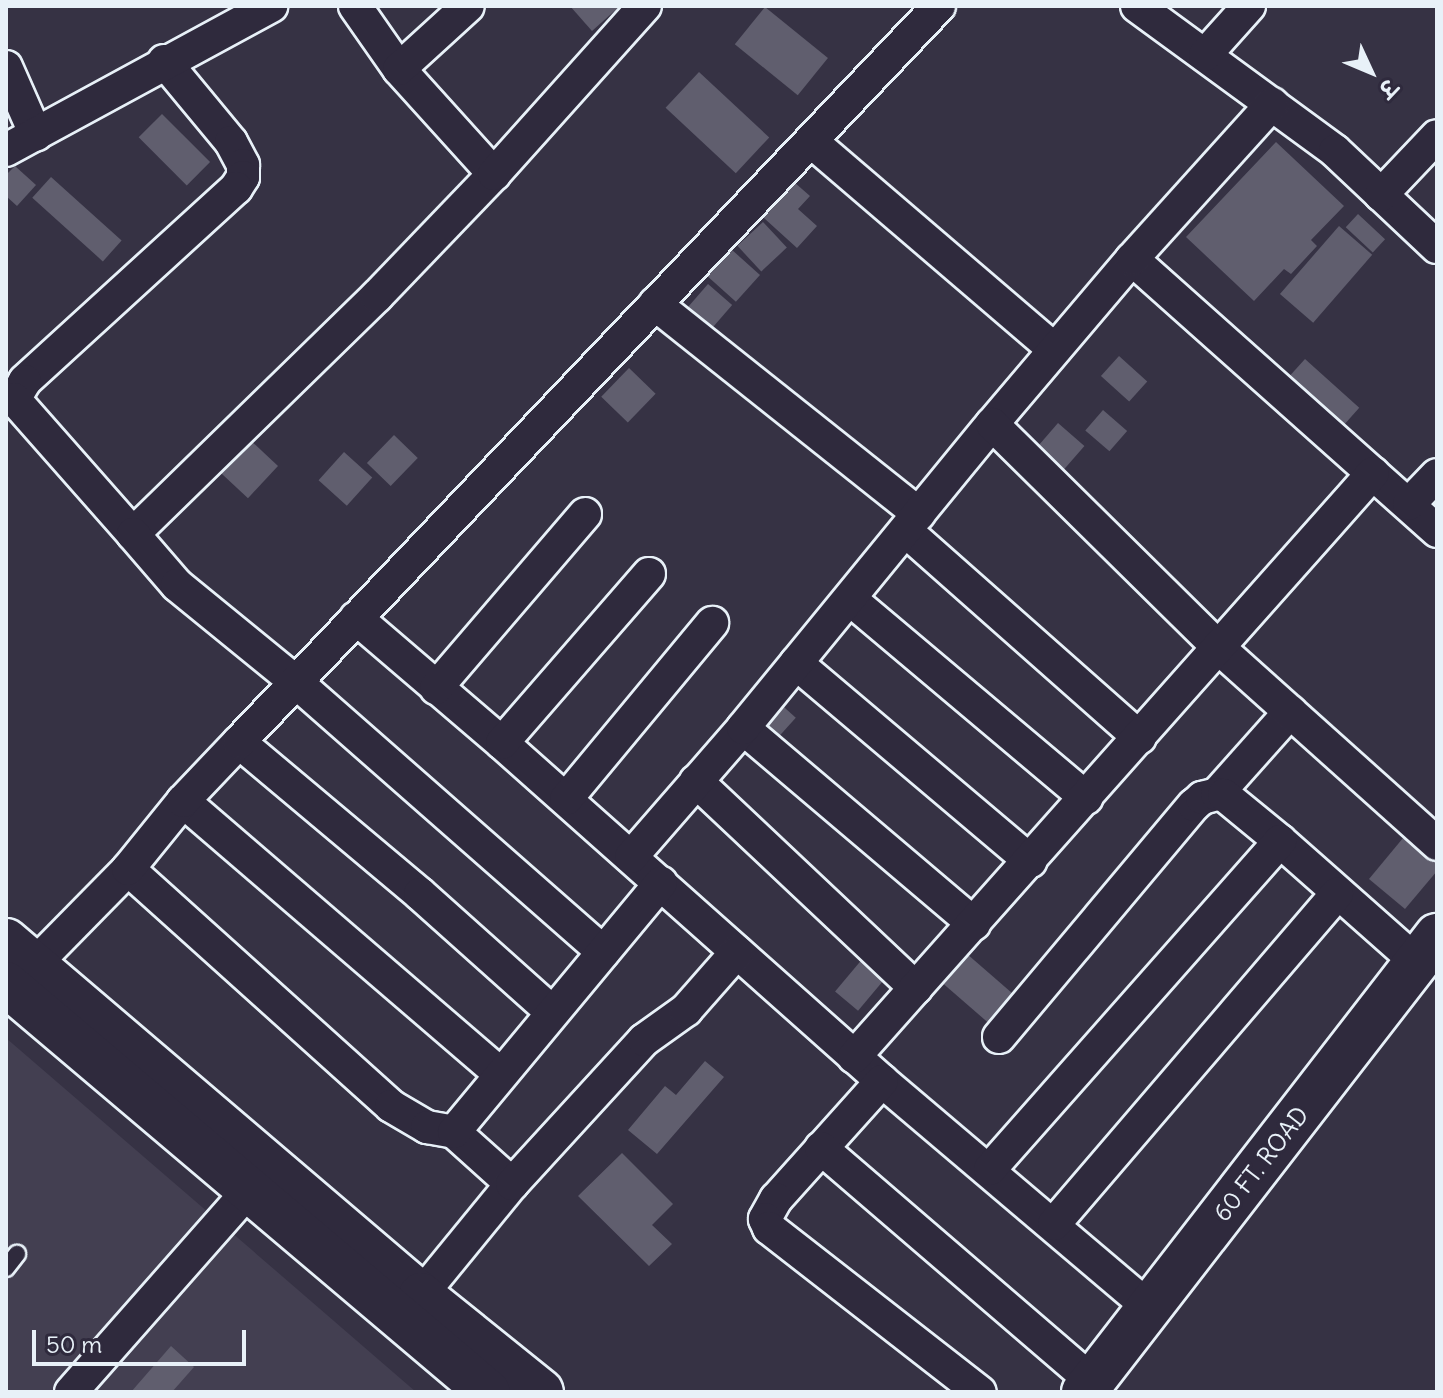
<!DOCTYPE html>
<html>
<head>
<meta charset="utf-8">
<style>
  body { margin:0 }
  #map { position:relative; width:1443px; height:1398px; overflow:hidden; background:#363244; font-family:Delius,"Playpen Sans Deva",sans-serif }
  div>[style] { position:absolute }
  .built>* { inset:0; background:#433f51 }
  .building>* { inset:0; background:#605e6e; transform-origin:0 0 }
  .roads { filter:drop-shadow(2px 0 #e8f1f8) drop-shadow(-2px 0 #e8f1f8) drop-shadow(0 2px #e8f1f8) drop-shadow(0 -2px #e8f1f8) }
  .lane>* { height:16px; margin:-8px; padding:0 8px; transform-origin:8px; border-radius:8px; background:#2f2a3d }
  .street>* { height:32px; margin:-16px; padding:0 16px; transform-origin:16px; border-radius:16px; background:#2f2a3d }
  .secondary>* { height:44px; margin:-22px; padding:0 22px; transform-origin:22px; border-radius:22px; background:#2f2a3d }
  span { translate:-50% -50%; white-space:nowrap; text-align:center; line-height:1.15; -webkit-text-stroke:6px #2f2a3d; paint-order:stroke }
  .street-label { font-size:24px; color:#e8f1f8 }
  .frame { position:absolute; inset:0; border:8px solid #e8f1f8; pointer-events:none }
  .north { position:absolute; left:1331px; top:32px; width:80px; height:80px; -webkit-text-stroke:6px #2f2a3d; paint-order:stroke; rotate:134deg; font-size:22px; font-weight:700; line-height:32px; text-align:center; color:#e8f1f8 }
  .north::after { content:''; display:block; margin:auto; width:28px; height:36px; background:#e8f1f8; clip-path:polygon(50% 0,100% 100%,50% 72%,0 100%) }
  .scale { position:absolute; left:32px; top:1330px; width:214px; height:36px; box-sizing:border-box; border:4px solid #e8f1f8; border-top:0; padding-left:10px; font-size:24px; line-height:28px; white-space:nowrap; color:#e8f1f8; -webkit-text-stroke:6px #2f2a3d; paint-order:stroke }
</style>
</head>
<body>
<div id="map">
  <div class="built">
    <div style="clip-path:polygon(6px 1038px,231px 1232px,416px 1392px,6px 1392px)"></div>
  </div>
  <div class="building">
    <div style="clip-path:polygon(570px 6px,620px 6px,592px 31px)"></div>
    <div style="left:765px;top:7px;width:81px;height:48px;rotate:39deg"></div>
    <div style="left:699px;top:72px;width:96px;height:49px;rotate:43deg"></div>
    <div style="left:162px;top:114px;width:68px;height:33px;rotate:45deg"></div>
    <div style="clip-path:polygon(1276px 142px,1344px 206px,1311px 240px,1317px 246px,1291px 274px,1284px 269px,1254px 301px,1186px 237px)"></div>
    <div style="clip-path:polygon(15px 166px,36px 185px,17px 206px,6px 196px,6px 175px)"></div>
    <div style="clip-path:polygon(786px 175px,810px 196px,798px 209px,817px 226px,797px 248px,755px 210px)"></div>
    <div style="left:51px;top:177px;width:95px;height:28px;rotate:42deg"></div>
    <div style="left:1358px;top:214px;width:37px;height:18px;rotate:43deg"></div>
    <div style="left:763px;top:222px;width:35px;height:35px;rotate:47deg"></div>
    <div style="left:1339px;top:226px;width:44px;height:90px;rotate:41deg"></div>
    <div style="left:731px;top:249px;width:39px;height:36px;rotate:42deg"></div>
    <div style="left:708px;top:284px;width:32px;height:40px;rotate:41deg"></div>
    <div style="left:1119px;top:356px;width:38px;height:27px;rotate:42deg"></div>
    <div style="left:1305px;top:359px;width:73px;height:27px;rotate:42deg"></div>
    <div style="left:629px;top:368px;width:37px;height:40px;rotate:44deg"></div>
    <div style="left:1103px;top:410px;width:32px;height:27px;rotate:41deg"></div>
    <div style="left:1058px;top:423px;width:35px;height:32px;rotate:41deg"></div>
    <div style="left:394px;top:435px;width:33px;height:39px;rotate:44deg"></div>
    <div style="left:248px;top:438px;width:41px;height:44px;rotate:43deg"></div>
    <div style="left:344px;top:452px;width:38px;height:38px;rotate:42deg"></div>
    <div style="left:775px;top:699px;width:28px;height:32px;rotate:42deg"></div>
    <div style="clip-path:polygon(1413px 826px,1437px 846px,1437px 871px,1405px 909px,1369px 879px)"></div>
    <div style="left:959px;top:947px;width:79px;height:38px;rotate:41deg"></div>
    <div style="left:864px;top:957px;width:30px;height:45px;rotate:40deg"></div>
    <div style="clip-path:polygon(705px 1061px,724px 1077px,657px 1154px,628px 1130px,665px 1086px,676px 1095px)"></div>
    <div style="clip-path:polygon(622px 1153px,673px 1204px,652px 1225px,672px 1244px,649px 1266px,578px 1196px)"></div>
    <div style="clip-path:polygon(171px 1346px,194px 1367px,172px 1392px,131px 1392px)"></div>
  </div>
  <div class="roads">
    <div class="lane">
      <div style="left:6px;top:1268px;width:18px;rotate:-52deg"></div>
    </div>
    <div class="street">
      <div style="left:355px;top:6px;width:77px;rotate:55.1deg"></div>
      <div style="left:399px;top:69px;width:142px;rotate:47.9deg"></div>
      <div style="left:1137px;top:6px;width:245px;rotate:36.2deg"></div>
      <div style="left:1335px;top:151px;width:140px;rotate:43.3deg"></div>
      <div style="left:1205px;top:55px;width:66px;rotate:-48.1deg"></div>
      <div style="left:164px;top:61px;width:105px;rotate:50.4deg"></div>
      <div style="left:231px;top:142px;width:26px;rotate:62deg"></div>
      <div style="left:243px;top:165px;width:12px;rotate:90deg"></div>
      <div style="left:243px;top:177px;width:13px;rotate:122deg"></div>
      <div style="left:236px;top:188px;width:286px;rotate:137.6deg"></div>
      <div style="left:25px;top:381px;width:21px;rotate:121deg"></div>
      <div style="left:14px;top:399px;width:180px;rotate:48.6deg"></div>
      <div style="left:133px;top:534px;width:341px;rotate:-44.3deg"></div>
      <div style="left:377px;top:296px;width:169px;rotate:-46.2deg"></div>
      <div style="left:494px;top:174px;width:226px;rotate:-48.1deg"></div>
      <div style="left:6px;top:67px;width:74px;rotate:66.2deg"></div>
      <div style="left:399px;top:69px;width:93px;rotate:-42.4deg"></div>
      <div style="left:811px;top:141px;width:320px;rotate:40.6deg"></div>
      <div style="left:6px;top:150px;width:302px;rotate:-28.5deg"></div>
      <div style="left:1381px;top:195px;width:81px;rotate:-46.5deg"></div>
      <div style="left:1132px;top:259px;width:409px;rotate:41.7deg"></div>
      <div style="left:655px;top:304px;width:337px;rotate:38.5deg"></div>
      <div style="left:992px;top:424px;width:216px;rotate:-49.7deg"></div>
      <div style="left:1132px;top:259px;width:209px;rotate:-47.9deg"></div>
      <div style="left:1409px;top:504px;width:40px;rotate:-46deg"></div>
      <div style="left:906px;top:531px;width:312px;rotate:41.5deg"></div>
      <div style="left:133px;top:534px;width:67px;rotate:49.2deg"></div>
      <div style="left:177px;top:585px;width:154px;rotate:39.2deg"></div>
      <div style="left:296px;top:682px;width:409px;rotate:41.3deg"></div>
      <div style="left:850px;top:599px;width:309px;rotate:40.1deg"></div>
      <div style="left:356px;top:618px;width:192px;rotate:40.6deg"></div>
      <div style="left:502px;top:743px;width:509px;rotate:41.65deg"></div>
      <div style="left:882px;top:1081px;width:351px;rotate:40.3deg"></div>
      <div style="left:796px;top:663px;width:307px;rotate:40.2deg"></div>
      <div style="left:436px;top:688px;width:229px;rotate:-49.4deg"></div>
      <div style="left:743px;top:728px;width:303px;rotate:40.3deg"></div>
      <div style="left:239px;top:742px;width:236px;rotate:40deg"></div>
      <div style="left:420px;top:894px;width:177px;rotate:41.8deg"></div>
      <div style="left:502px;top:743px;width:224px;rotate:-49deg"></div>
      <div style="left:696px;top:781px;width:302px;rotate:43.3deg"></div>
      <div style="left:1217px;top:794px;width:110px;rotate:-48.3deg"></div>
      <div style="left:566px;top:799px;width:229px;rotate:-50.3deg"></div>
      <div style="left:183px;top:801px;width:418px;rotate:40.7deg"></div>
      <div style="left:631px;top:857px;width:171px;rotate:-49deg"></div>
      <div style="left:743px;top:728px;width:393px;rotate:-50.7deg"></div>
      <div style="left:992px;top:424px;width:320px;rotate:44.6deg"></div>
      <div style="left:1220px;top:649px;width:292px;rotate:41.9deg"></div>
      <div style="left:128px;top:869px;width:354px;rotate:42deg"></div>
      <div style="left:391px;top:1106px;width:42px;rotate:30.3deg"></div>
      <div style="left:427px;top:1127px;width:27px;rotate:10deg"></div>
      <div style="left:18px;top:981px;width:157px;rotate:-45.5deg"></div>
      <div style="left:128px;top:869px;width:87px;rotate:-51deg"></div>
      <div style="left:183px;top:801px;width:81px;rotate:-46.5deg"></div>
      <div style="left:239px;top:742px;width:1016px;rotate:-46.44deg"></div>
      <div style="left:999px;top:1037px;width:303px;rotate:-50deg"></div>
      <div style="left:1194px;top:805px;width:11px;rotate:-41deg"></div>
      <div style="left:1202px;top:798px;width:16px;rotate:-15deg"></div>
      <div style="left:1217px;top:794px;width:7px;rotate:8deg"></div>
      <div style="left:1224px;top:795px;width:72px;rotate:39.4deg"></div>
      <div style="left:1280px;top:841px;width:183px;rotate:41.5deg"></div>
      <div style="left:854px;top:1057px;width:781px;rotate:-48.37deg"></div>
      <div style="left:882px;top:1081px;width:159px;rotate:131.9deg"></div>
      <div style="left:776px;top:1199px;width:23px;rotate:119deg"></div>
      <div style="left:765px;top:1219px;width:10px;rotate:66deg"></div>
      <div style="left:769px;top:1228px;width:267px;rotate:37.9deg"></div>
      <div style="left:821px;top:1148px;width:359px;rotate:40.7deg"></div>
      <div style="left:990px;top:1169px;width:438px;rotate:-48.5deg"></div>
      <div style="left:512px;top:1184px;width:78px;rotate:-138.1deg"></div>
      <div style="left:454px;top:1132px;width:324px;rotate:-50.3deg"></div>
      <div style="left:1054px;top:1224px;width:435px;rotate:-49.4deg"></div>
      <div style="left:421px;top:1295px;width:144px;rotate:-50.7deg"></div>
      <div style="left:512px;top:1184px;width:195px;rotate:-47.5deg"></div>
      <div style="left:644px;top:1040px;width:52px;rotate:-35.5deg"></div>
      <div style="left:686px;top:1010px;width:77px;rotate:-48.7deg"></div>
      <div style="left:71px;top:1392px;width:269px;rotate:-48.6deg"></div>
    </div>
    <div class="secondary">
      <div style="left:6px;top:941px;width:545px;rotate:40.46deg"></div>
      <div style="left:421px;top:1295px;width:154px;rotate:38.9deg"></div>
      <div style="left:6px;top:984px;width:631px;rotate:40.25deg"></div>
      <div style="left:1084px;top:1392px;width:577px;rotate:-52.26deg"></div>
    </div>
  </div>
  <div class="street-label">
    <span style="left:1261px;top:1164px;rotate:-52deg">60 FT. ROAD</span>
  </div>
  <div class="frame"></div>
  <div class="north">उ</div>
  <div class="scale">50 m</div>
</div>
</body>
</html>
